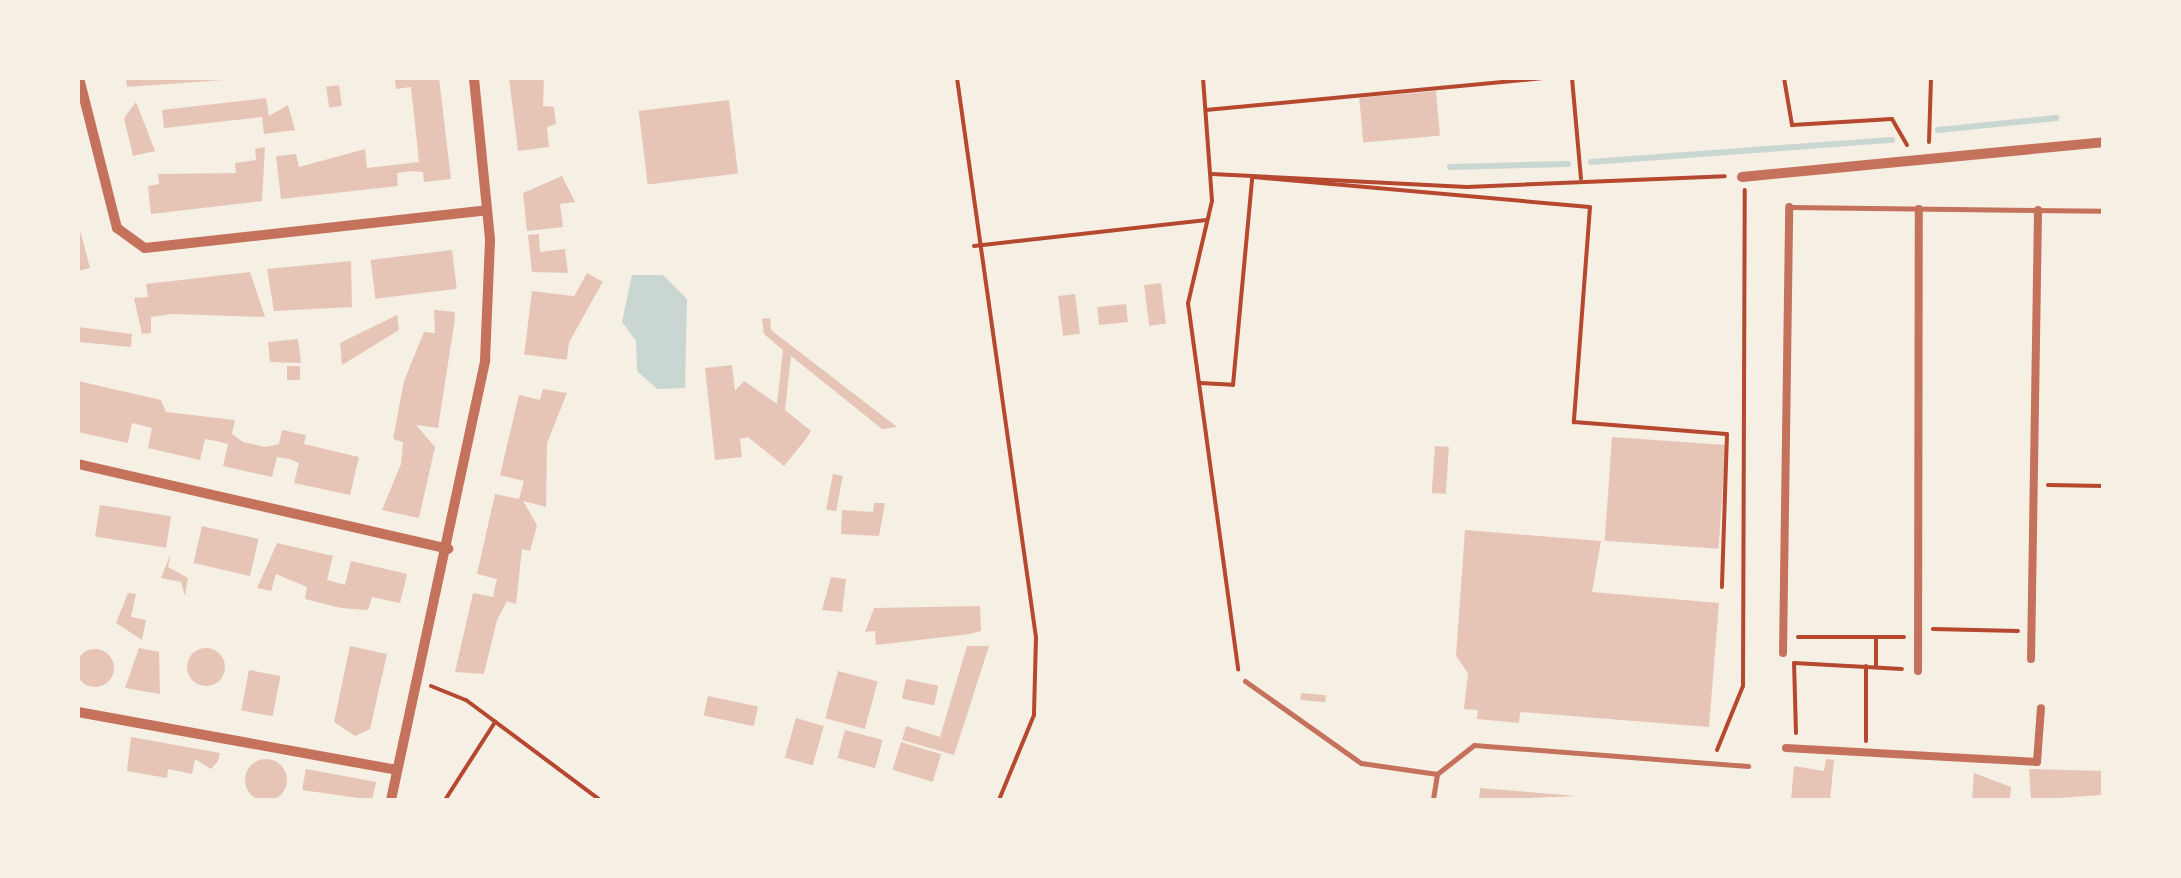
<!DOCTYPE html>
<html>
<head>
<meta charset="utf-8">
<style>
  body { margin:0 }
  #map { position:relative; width:2181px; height:878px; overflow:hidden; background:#f6efe4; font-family:Poppins,sans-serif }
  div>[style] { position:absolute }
  .water>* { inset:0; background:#c9d6d2 }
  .stream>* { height:6px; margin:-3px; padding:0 3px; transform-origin:3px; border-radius:3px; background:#c9d6d2 }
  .building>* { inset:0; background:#e6c5b7; transform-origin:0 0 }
  .round { border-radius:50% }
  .path>* { height:4px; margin:-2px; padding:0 2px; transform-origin:2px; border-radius:2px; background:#b5482f }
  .service>* { height:5px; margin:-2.5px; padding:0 2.5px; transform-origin:2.5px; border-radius:2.5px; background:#c5725c }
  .pedestrian>* { height:8px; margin:-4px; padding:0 4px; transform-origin:4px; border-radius:4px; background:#c5725c }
  .minor>* { height:10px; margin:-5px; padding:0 5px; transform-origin:5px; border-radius:5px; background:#c5725c }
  span { translate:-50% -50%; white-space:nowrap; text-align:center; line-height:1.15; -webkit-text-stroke:8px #f6efe4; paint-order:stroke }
  .frame { position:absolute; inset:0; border:80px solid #f6efe4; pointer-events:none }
</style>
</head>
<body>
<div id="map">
  <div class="water">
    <div style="clip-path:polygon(632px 275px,663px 275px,687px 299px,685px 388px,657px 389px,637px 371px,636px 341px,622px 322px)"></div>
  </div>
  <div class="stream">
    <div style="left:1938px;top:130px;width:119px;rotate:-5.8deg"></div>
    <div style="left:1591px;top:162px;width:302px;rotate:-4.2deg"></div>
    <div style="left:1450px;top:167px;width:118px;rotate:-1.5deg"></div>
  </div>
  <div class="building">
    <div style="clip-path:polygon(126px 78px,223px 78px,223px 80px,127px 87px)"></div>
    <div style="clip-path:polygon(439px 78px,451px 179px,424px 182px,423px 172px,411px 171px,397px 173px,398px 186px,281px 199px,276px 156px,296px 154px,299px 167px,365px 149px,367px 168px,419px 162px,411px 87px,396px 89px,395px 80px)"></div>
    <div style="clip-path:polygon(509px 78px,544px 78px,543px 106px,554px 107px,556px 124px,547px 127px,549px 147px,518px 151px)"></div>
    <div style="left:339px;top:85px;width:21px;height:13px;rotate:82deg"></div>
    <div style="left:1436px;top:91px;width:45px;height:77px;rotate:85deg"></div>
    <div style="clip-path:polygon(266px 98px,269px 116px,288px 105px,295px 130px,264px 134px,262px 117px,164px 128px,162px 110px)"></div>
    <div style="left:729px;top:100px;width:74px;height:91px;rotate:83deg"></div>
    <div style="clip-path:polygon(136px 102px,155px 151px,133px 156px,124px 118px)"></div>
    <div style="clip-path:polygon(265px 147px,262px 201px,151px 214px,148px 186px,159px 184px,158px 174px,236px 173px,235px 163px,256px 160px,255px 149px)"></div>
    <div style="clip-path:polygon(562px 176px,575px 202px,560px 204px,563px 227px,527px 231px,523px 193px)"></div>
    <div style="clip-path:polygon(78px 223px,90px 268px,78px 271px)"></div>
    <div style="clip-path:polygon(539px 234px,540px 252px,565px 249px,568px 273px,532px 272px,528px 235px)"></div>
    <div style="left:452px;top:250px;width:39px;height:82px;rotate:83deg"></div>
    <div style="clip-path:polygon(351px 261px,352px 307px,274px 311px,267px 269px)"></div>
    <div style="clip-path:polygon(250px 272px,265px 317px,172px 314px,151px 317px,151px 333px,142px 334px,134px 298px,148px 297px,146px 284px)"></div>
    <div style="left:587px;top:273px;width:18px;height:89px;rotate:29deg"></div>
    <div style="left:1161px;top:283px;width:41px;height:17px;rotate:83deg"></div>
    <div style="left:532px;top:291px;width:43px;height:64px;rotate:7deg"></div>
    <div style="left:1075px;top:294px;width:40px;height:17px;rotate:83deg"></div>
    <div style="left:1126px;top:304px;width:18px;height:29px;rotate:84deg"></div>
    <div style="clip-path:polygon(434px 310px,455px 312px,454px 325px,438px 428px,416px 425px,435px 447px,419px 518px,382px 510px,401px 464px,403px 442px,393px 439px,404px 381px,424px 332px,435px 333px)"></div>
    <div style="clip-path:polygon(397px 315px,399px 330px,342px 365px,340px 343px)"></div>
    <div style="clip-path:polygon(770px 318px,771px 330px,897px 427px,882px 429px,791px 356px,785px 410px,811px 431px,806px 439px,784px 466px,748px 437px,740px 439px,742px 457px,715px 460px,705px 368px,732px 365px,735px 391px,744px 381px,777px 404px,783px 350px,764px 334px,762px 319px)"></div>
    <div style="clip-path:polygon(78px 327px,132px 334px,131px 347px,78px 342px)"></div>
    <div style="clip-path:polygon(298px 339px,301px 363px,270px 362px,268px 342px)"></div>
    <div style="left:287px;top:366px;width:13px;height:14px"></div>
    <div style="clip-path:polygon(78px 381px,161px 400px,166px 412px,235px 420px,232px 434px,243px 442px,265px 447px,279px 444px,282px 430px,306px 435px,304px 444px,359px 457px,350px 495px,294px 483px,299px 463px,289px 459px,277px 457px,272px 477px,223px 466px,228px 444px,216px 441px,205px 439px,200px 460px,148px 448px,152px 428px,132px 423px,128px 443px,78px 432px)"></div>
    <div style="clip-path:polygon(543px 389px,567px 393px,547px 443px,546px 507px,523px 501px,537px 525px,530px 551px,522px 549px,516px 604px,507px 601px,497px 620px,484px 674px,455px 672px,473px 593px,493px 597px,495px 587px,497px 579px,477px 574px,495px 494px,519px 499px,524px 481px,500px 475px,519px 395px,540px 400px)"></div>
    <div style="left:1612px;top:437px;width:114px;height:104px;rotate:4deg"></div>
    <div style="left:1435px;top:446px;width:14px;height:47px;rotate:4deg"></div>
    <div style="left:833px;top:474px;width:10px;height:36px;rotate:11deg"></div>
    <div style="clip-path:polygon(874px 503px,885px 503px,879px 536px,841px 534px,842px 510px,873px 512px)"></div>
    <div style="left:100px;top:505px;width:72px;height:32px;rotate:9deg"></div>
    <div style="left:202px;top:526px;width:58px;height:38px;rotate:13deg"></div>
    <div style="clip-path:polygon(1465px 530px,1601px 541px,1592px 592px,1719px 603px,1709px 727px,1520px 712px,1519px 723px,1477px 719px,1478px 710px,1464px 709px,1468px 673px,1456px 656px)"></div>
    <div style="clip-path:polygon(277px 543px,333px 556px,327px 580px,345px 585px,351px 561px,407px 574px,400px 603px,372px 597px,368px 610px,341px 608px,305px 599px,307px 587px,276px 574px,271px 591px,257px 588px)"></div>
    <div style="clip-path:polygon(171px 553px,168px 567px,188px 578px,185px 596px,181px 582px,161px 578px)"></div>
    <div style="clip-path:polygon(831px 577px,846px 579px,842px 612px,822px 610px)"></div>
    <div style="clip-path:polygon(128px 593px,136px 594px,131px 617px,146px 620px,142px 640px,116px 623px)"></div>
    <div style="clip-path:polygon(980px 606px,981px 631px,970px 634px,876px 645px,875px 631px,865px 632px,874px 608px)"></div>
    <div style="clip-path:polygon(350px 646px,387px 654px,370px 729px,355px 736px,334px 722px)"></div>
    <div style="clip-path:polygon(967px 646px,989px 646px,954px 755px,902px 740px,906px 726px,940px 737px)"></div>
    <div class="round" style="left:187px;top:648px;width:38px;height:38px"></div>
    <div style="clip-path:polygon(139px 648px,159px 652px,160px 694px,125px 688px)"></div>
    <div class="round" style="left:76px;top:649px;width:38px;height:38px"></div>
    <div style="left:249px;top:670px;width:32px;height:41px;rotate:11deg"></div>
    <div style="left:838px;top:671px;width:41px;height:49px;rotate:15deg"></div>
    <div style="left:906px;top:679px;width:33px;height:20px;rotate:12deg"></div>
    <div style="left:1301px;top:693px;width:25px;height:7px;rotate:5deg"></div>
    <div style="left:708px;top:696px;width:51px;height:20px;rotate:12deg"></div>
    <div style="left:796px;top:718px;width:29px;height:41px;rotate:16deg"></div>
    <div style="left:845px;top:730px;width:39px;height:29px;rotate:15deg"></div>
    <div style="clip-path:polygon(131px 737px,220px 753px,218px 761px,211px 769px,195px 759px,192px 774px,168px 769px,167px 778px,127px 771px)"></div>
    <div style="left:901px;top:742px;width:42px;height:29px;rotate:17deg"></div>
    <div style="clip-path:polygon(1826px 759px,1834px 760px,1830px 800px,1791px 800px,1794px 766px,1824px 771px)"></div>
    <div class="round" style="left:245px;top:759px;width:42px;height:42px"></div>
    <div style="clip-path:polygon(306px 769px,376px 782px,372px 800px,302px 790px)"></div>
    <div style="clip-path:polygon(2029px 769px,2102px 771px,2101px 795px,2031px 800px)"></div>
    <div style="clip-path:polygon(1974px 773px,2011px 787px,2010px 800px,1972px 800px)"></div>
    <div style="clip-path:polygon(1480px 788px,1577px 796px,1479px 800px)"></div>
  </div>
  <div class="path">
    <div style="left:957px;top:78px;width:565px;rotate:81.96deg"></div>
    <div style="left:1036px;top:637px;width:78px;rotate:91.5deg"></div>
    <div style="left:1034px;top:715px;width:92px;rotate:112.4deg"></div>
    <div style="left:1203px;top:78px;width:123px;rotate:85.8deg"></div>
    <div style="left:1212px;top:201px;width:105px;rotate:103.2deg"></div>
    <div style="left:1188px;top:303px;width:370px;rotate:82.2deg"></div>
    <div style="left:1572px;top:78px;width:101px;rotate:84.9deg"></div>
    <div style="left:1784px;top:78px;width:48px;rotate:80.3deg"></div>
    <div style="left:1792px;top:125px;width:100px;rotate:-3.4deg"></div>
    <div style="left:1892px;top:119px;width:30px;rotate:60deg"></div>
    <div style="left:1206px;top:110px;width:339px;rotate:-5.4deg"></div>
    <div style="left:1929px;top:142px;width:64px;rotate:-88.2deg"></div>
    <div style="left:1212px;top:174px;width:255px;rotate:2.9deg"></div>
    <div style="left:1467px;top:187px;width:258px;rotate:-2.4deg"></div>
    <div style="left:1253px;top:177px;width:338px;rotate:5.1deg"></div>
    <div style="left:1590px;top:207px;width:216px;rotate:94.3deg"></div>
    <div style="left:1574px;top:422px;width:153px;rotate:4.5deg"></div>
    <div style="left:1727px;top:434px;width:153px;rotate:91.9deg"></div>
    <div style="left:974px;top:246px;width:234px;rotate:-6.4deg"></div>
    <div style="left:1200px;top:383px;width:33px;rotate:3deg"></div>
    <div style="left:1233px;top:385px;width:207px;rotate:-84.7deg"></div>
    <div style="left:2048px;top:485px;width:56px;rotate:1deg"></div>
    <div style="left:1933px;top:629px;width:85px;rotate:1.3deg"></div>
    <div style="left:1798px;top:637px;width:106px"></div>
    <div style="left:1876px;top:637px;width:29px;rotate:90deg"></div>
    <div style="left:431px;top:686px;width:38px;rotate:22deg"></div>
    <div style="left:466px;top:700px;width:167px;rotate:36.7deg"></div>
    <div style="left:1796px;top:733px;width:70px;rotate:-91.6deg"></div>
    <div style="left:1794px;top:663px;width:108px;rotate:3.2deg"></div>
    <div style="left:1866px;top:741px;width:75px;rotate:-90deg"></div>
    <div style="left:1717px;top:750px;width:69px;rotate:-67.9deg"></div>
    <div style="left:1743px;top:686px;width:496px;rotate:-89.8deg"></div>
    <div style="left:445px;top:800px;width:93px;rotate:-57.3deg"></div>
  </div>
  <div class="service">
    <div style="left:1789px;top:207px;width:315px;rotate:0.7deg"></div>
    <div style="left:1245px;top:681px;width:142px;rotate:35.3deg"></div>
    <div style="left:1361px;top:763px;width:77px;rotate:8.2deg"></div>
    <div style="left:1437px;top:774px;width:26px;rotate:99deg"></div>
    <div style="left:1437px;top:774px;width:47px;rotate:-38.1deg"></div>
    <div style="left:1474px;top:745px;width:275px;rotate:4.4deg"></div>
  </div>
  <div class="pedestrian">
    <div style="left:1783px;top:653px;width:446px;rotate:-89.2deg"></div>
    <div style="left:2031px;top:659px;width:449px;rotate:-89.1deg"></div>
    <div style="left:1918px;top:671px;width:462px;rotate:-89.9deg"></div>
    <div style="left:1786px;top:748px;width:251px;rotate:3.2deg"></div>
    <div style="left:2037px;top:762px;width:54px;rotate:-85.8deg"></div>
  </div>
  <div class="minor">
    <div style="left:79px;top:78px;width:155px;rotate:75.8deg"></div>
    <div style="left:117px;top:228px;width:34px;rotate:36deg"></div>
    <div style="left:145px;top:248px;width:344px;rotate:-6.3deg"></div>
    <div style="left:1742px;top:177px;width:364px;rotate:-5.5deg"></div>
    <div style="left:78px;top:464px;width:380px;rotate:12.9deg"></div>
    <div style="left:78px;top:712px;width:324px;rotate:10.3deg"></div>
    <div style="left:391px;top:800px;width:450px;rotate:-77.9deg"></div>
    <div style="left:485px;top:360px;width:121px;rotate:-87.6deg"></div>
    <div style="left:490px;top:239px;width:162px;rotate:-95.7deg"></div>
  </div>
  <div class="frame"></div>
</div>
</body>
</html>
